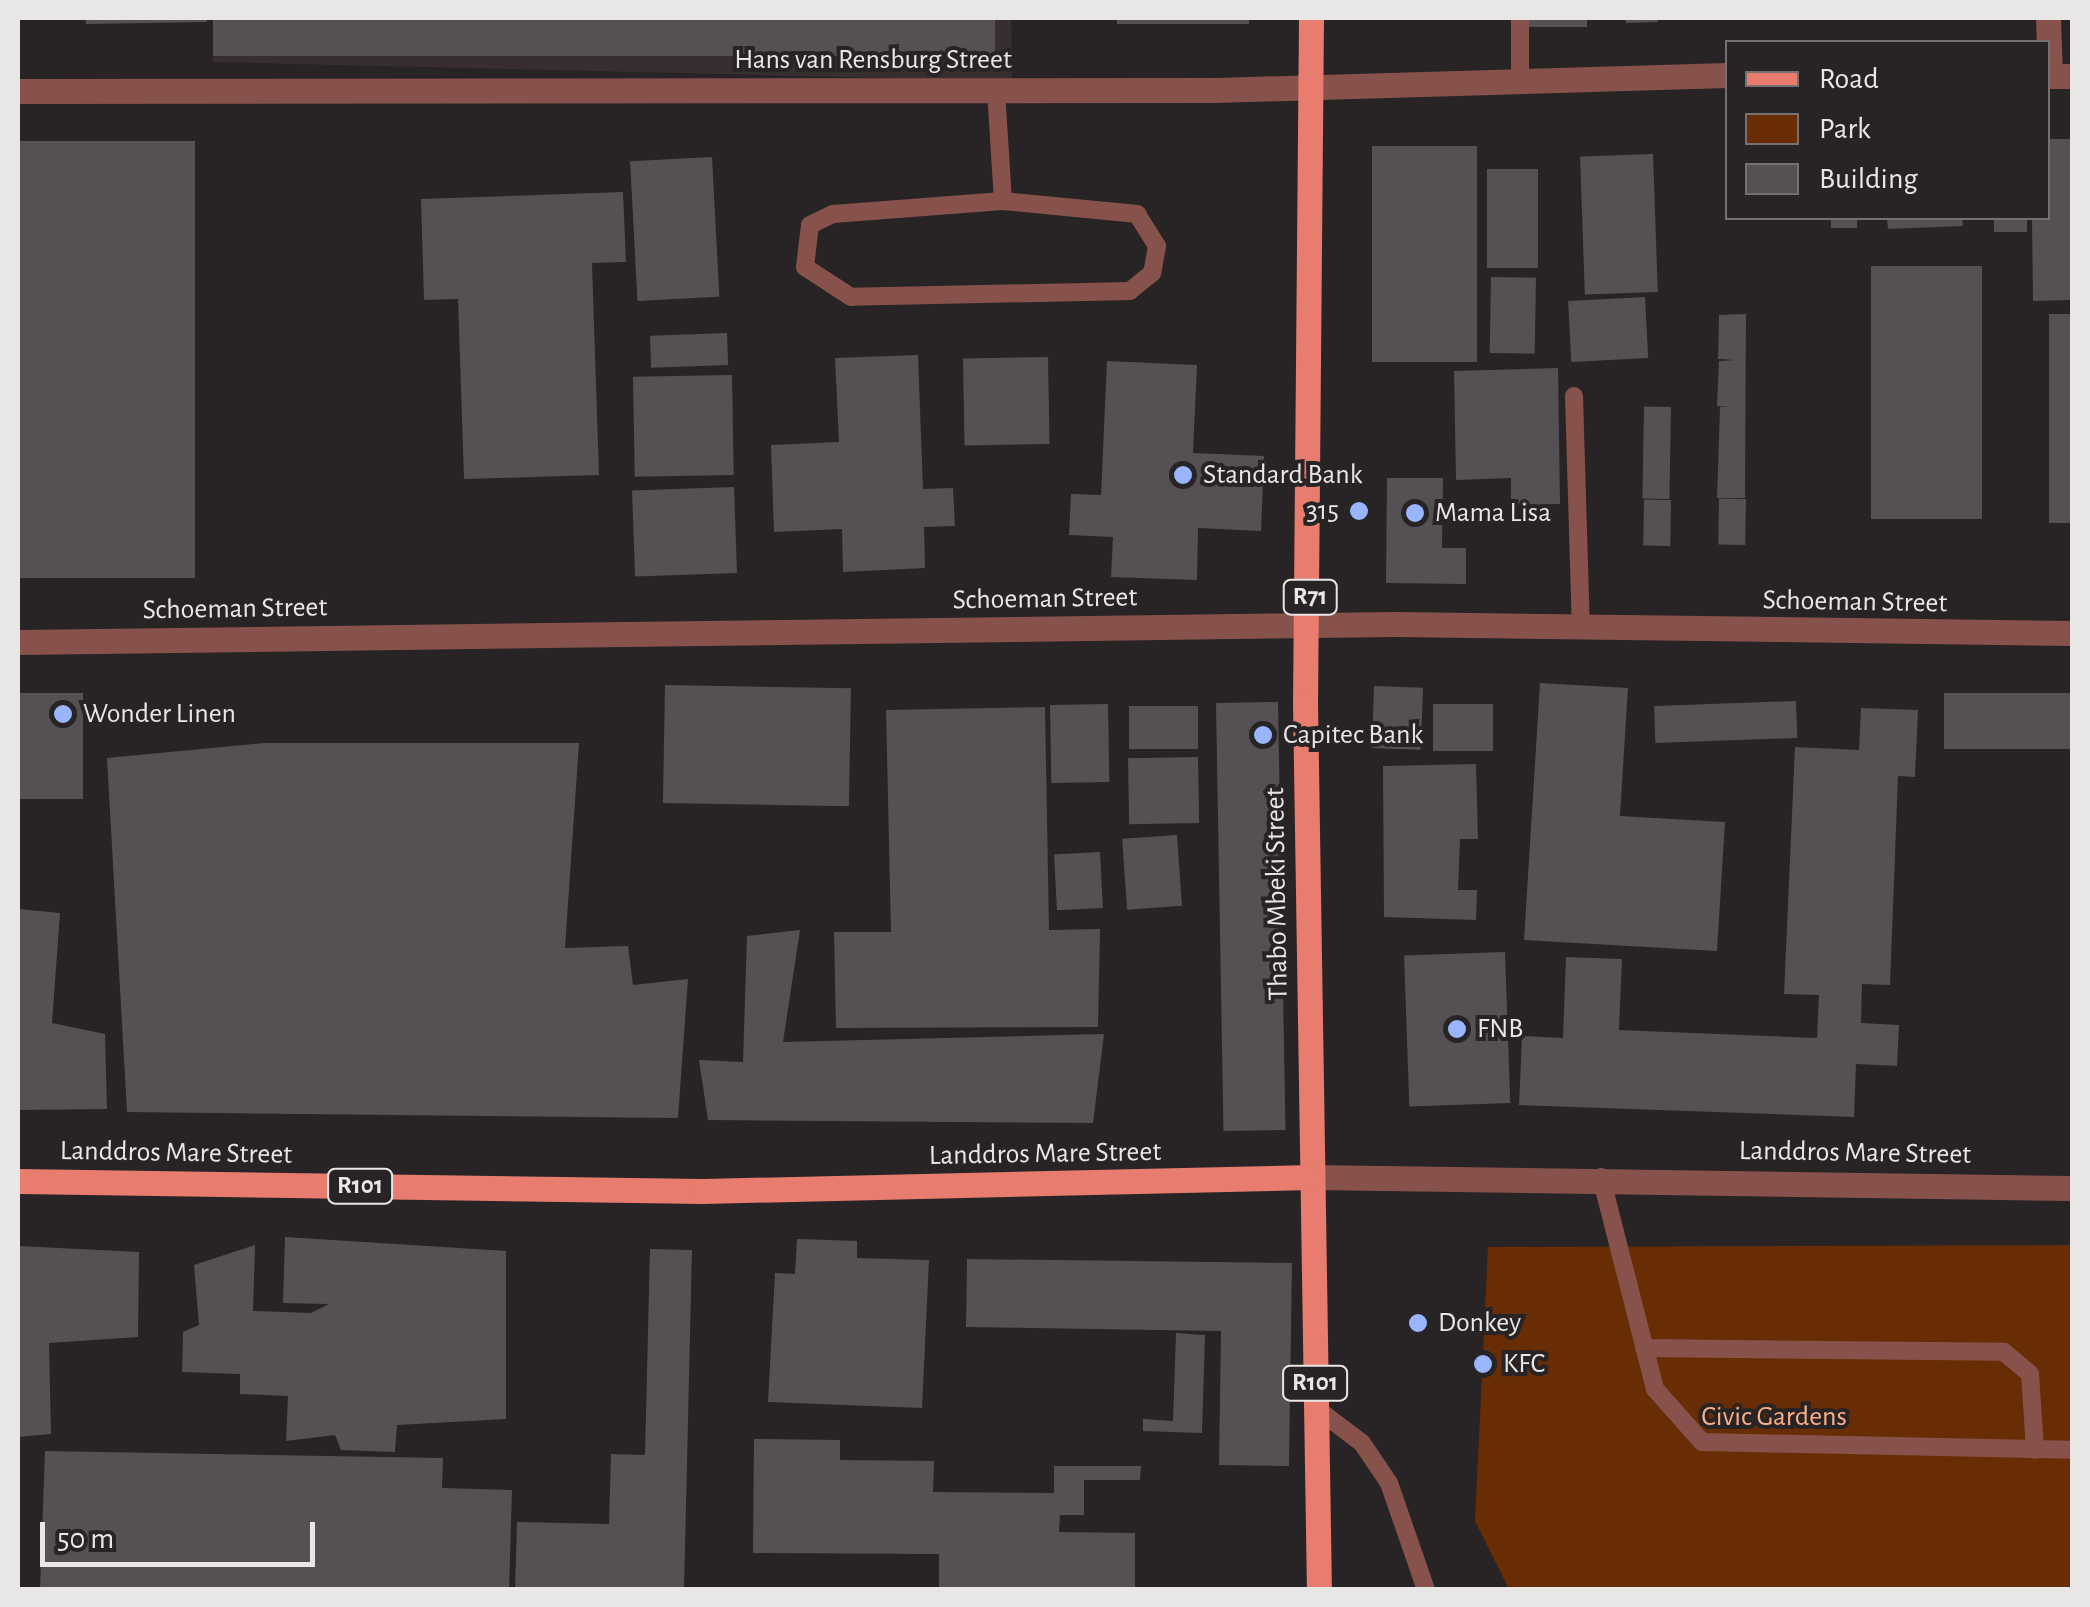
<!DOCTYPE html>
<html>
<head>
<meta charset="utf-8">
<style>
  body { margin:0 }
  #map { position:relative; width:2090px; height:1607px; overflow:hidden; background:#282324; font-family:"Alegreya Sans",sans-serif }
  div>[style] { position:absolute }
  .built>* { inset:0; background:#392e2f }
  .green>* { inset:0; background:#692d05 }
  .building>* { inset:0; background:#555053; transform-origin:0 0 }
  .lane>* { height:18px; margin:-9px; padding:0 9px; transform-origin:9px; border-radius:9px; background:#86524b }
  .street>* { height:25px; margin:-12.5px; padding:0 12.5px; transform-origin:12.5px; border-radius:12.5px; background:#86524b }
  .primary>* { height:25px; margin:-12.5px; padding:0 12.5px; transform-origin:12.5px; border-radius:12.5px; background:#e77c6f }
  .dots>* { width:28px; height:28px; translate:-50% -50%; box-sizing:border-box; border:5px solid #282324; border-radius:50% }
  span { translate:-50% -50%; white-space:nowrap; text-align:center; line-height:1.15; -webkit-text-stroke:8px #282324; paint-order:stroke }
  .shield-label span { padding:2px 8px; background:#282324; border:2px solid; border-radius:8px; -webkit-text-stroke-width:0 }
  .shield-label { font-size:25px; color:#e9e6e6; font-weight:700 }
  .street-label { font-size:28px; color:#e9e6e6 }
  .poi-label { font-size:28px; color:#e9e6e6 }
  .left { translate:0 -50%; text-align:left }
  .right { translate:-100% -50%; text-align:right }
  .park-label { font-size:28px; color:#faaf88 }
  .frame { position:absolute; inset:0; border:20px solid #e9e6e6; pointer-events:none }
  .legend { position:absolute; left:1725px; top:40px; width:325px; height:180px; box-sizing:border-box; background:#282324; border:2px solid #757172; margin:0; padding:12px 18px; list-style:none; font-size:30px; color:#e9e6e6 }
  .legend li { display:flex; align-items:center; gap:20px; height:50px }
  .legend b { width:50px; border:2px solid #757172 }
  .scale { position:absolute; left:40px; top:1522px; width:275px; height:45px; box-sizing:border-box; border:5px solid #e9e6e6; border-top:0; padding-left:12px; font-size:30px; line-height:35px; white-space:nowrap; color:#e9e6e6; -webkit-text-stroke:8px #282324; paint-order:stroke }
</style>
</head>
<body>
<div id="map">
  <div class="built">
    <div style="clip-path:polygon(213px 18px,1011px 18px,1012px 81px,213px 62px)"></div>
  </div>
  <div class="green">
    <div style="clip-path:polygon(2072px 1245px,2072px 1589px,1509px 1589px,1475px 1521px,1488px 1247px)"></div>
  </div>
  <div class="building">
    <div style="clip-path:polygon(85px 18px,207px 18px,207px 22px,86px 24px)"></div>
    <div style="left:213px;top:18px;width:782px;height:38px"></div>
    <div style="left:1117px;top:18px;width:132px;height:6px"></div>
    <div style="left:1528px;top:18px;width:59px;height:9px"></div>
    <div style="clip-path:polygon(1625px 18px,1657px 18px,1658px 22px,1626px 23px)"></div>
    <div style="clip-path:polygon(2048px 139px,2072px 139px,2072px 300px,2033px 301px,2032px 218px,2048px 218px)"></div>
    <div style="left:195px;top:141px;width:437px;height:177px;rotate:90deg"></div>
    <div style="left:1477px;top:146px;width:216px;height:105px;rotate:90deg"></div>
    <div style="left:1653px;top:154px;width:138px;height:73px;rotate:88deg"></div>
    <div style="left:712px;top:157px;width:140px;height:82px;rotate:87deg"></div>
    <div style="left:1487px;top:169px;width:51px;height:99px"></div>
    <div style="clip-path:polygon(623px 192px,626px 262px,592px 263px,599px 475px,464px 479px,458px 299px,424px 300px,421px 199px)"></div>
    <div style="left:1831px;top:218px;width:26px;height:10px"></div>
    <div style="clip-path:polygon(1887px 218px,1962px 218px,1963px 226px,1888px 229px)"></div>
    <div style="left:1994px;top:218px;width:33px;height:14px"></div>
    <div style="left:1871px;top:266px;width:111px;height:253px"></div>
    <div style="left:1491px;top:277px;width:45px;height:76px;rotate:1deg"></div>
    <div style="left:1645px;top:297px;width:61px;height:77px;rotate:87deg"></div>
    <div style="clip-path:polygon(1746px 314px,1745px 498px,1717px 498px,1720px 407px,1731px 407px,1717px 406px,1719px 361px,1735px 360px,1718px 359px,1719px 315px)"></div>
    <div style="left:2049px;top:314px;width:23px;height:209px"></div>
    <div style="left:727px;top:333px;width:32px;height:77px;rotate:88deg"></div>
    <div style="clip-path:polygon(918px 355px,923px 489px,953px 488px,955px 526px,924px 527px,925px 568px,843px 572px,842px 529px,774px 532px,771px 445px,839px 442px,835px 358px)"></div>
    <div style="left:1048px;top:357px;width:87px;height:85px;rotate:89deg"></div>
    <div style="clip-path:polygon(1107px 361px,1197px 365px,1193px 453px,1264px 456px,1261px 531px,1198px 528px,1197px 580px,1111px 577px,1113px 537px,1069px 535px,1071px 494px,1101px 495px)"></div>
    <div style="clip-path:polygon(1558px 368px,1560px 504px,1511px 505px,1511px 478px,1456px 480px,1454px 371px)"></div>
    <div style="left:732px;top:375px;width:100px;height:99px;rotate:89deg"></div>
    <div style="left:1671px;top:407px;width:92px;height:27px;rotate:91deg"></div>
    <div style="clip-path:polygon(1387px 478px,1443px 478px,1442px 548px,1466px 548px,1466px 584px,1386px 583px)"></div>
    <div style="left:734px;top:487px;width:86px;height:102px;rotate:88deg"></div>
    <div style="left:1746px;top:499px;width:46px;height:27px;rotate:91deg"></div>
    <div style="left:1671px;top:500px;width:46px;height:27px;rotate:91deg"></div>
    <div style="clip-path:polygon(1540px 683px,1628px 688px,1620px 816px,1725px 822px,1717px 951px,1524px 940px)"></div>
    <div style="left:665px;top:685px;width:186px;height:118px;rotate:1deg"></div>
    <div style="left:1374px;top:686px;width:49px;height:62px;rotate:2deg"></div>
    <div style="left:18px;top:693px;width:65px;height:106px"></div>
    <div style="left:1944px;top:693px;width:128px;height:56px"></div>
    <div style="left:1796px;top:701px;width:37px;height:142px;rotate:88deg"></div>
    <div style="left:1278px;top:702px;width:428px;height:62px;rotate:89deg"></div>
    <div style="left:1108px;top:704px;width:78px;height:58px;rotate:89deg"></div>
    <div style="left:1493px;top:704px;width:47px;height:60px;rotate:90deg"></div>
    <div style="left:1198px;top:706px;width:43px;height:69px;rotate:90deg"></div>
    <div style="clip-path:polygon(1045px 707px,1049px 930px,1100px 929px,1098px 1027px,836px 1028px,834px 932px,891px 932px,886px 710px)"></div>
    <div style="clip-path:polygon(1861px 708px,1918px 710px,1915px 777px,1898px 776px,1890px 985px,1862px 984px,1861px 1023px,1899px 1025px,1897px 1066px,1856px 1064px,1854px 1117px,1519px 1105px,1522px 1036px,1563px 1038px,1566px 957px,1622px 959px,1619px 1030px,1817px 1038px,1819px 995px,1784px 994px,1795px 747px,1859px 750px)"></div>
    <div style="clip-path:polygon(264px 743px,579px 743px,565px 948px,628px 946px,633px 985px,688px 979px,678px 1118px,127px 1112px,107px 758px)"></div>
    <div style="left:1198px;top:757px;width:66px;height:70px;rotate:89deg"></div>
    <div style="clip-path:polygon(1476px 764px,1478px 839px,1460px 839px,1458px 890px,1477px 890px,1476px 920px,1384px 917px,1383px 766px)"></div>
    <div style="left:1177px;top:835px;width:71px;height:55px;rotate:86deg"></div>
    <div style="left:1100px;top:852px;width:56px;height:46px;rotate:87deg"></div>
    <div style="clip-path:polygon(18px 909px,60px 913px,52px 1023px,105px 1034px,107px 1109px,18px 1110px)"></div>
    <div style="clip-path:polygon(800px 930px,783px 1042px,1104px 1034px,1093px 1123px,708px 1120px,699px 1060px,743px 1062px,747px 936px)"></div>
    <div style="left:1505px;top:952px;width:151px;height:101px;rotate:88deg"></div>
    <div style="clip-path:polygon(285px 1237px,506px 1251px,506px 1419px,397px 1425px,395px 1452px,341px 1450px,335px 1435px,286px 1441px,288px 1396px,240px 1394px,240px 1374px,182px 1372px,183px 1332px,199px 1325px,194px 1265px,255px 1245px,253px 1311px,311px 1313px,329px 1304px,283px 1303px)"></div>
    <div style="clip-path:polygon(797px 1239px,857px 1241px,857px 1258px,929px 1260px,922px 1408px,768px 1402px,775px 1273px,795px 1274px)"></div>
    <div style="clip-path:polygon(18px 1246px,139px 1252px,138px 1337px,49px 1343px,51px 1434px,18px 1437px)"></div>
    <div style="clip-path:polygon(650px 1249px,692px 1250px,684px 1590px,515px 1590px,517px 1522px,609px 1524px,611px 1454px,645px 1455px)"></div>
    <div style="clip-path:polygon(967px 1259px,1292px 1263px,1289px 1466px,1219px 1465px,1221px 1331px,966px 1327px)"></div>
    <div style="clip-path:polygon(1176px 1333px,1205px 1335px,1202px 1433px,1143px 1431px,1143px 1419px,1173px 1421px)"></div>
    <div style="clip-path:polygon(754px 1439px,840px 1440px,840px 1460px,934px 1461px,933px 1492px,1054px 1493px,1054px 1466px,1141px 1466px,1140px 1480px,1084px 1480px,1084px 1515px,1060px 1515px,1059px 1532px,1135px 1533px,1135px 1590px,939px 1590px,939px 1554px,753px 1553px)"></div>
    <div style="clip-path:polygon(45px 1451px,443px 1458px,442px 1488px,512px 1490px,509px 1590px,40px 1590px)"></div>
  </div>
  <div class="lane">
    <div style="left:1520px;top:18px;width:56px;rotate:90deg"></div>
    <div style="left:996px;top:90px;width:111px;rotate:86.4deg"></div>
    <div style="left:1003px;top:201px;width:135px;rotate:5.5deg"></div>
    <div style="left:1137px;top:214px;width:38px;rotate:58deg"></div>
    <div style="left:1157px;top:246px;width:27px;rotate:100deg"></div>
    <div style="left:1152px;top:273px;width:28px;rotate:141deg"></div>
    <div style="left:1130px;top:291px;width:279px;rotate:178.8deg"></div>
    <div style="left:851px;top:297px;width:55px;rotate:-146.9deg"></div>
    <div style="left:805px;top:267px;width:42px;rotate:-83.2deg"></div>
    <div style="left:810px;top:225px;width:25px;rotate:-26deg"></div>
    <div style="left:833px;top:214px;width:170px;rotate:-4.4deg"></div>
    <div style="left:1574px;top:396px;width:231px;rotate:88.3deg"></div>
    <div style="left:1601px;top:1177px;width:219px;rotate:75.7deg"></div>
    <div style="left:1655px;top:1389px;width:71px;rotate:48.4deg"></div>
    <div style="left:1702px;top:1442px;width:370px;rotate:1.2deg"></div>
    <div style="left:1644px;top:1348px;width:360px;rotate:0.6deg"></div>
    <div style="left:2004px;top:1352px;width:34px;rotate:40deg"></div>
    <div style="left:2030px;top:1374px;width:76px;rotate:86.2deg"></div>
    <div style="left:1317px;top:1409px;width:56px;rotate:37.1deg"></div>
    <div style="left:1362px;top:1443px;width:48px;rotate:56deg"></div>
    <div style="left:1389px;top:1483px;width:113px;rotate:70.9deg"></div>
  </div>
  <div class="street">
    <div style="left:2048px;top:18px;width:58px;rotate:88deg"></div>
    <div style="left:2048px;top:76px;width:24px"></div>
    <div style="left:18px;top:91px;width:1197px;rotate:-0.05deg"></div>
    <div style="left:1215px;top:90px;width:513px;rotate:-1.67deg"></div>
    <div style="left:18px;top:642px;width:1378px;rotate:-0.75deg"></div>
    <div style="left:1396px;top:624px;width:676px;rotate:0.76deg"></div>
    <div style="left:1311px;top:1177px;width:761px;rotate:0.83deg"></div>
  </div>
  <div class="primary">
    <div style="left:1311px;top:18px;width:684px;rotate:90.5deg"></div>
    <div style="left:1305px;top:702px;width:888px;rotate:89.1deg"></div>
    <div style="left:18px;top:1181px;width:685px;rotate:0.84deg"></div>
    <div style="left:703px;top:1191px;width:608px;rotate:-1.32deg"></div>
  </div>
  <div class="dots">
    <div style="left:1183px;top:475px;background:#98b5fd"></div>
    <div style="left:1359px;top:511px;background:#98b5fd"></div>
    <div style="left:1415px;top:513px;background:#98b5fd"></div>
    <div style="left:63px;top:714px;background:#98b5fd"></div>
    <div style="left:1263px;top:735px;background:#98b5fd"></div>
    <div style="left:1457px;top:1029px;background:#98b5fd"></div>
    <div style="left:1418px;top:1323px;background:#98b5fd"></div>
    <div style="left:1483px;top:1364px;background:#98b5fd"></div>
  </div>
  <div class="shield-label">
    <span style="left:1310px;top:597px">R71</span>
    <span style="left:360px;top:1186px">R101</span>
    <span style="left:1315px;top:1383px">R101</span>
  </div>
  <div class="street-label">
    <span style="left:873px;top:60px">Hans van Rensburg Street</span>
    <span style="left:1045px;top:599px;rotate:-1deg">Schoeman Street</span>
    <span style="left:1855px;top:602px;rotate:1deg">Schoeman Street</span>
    <span style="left:235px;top:609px;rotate:-1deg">Schoeman Street</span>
    <span style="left:1277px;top:894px;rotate:-91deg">Thabo Mbeki Street</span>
    <span style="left:176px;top:1153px;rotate:1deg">Landdros Mare Street</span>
    <span style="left:1855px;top:1153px;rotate:1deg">Landdros Mare Street</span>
    <span style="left:1045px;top:1154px;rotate:-1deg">Landdros Mare Street</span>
  </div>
  <div class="poi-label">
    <span class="left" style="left:1203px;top:475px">Standard Bank</span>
    <span class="right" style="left:1339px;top:511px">315</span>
    <span class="left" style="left:1435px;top:513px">Mama Lisa</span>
    <span class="left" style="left:83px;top:714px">Wonder Linen</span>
    <span class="left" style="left:1283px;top:735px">Capitec Bank</span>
    <span class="left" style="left:1477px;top:1029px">FNB</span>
    <span class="left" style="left:1438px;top:1323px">Donkey</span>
    <span class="left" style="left:1503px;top:1364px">KFC</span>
  </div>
  <div class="park-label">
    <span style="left:1774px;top:1417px">Civic Gardens</span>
  </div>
  <div class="frame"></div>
  <ul class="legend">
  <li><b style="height:12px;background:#e77c6f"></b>Road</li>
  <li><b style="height:28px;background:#692d05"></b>Park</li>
  <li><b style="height:28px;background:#555053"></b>Building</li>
  </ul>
  <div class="scale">50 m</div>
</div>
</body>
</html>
